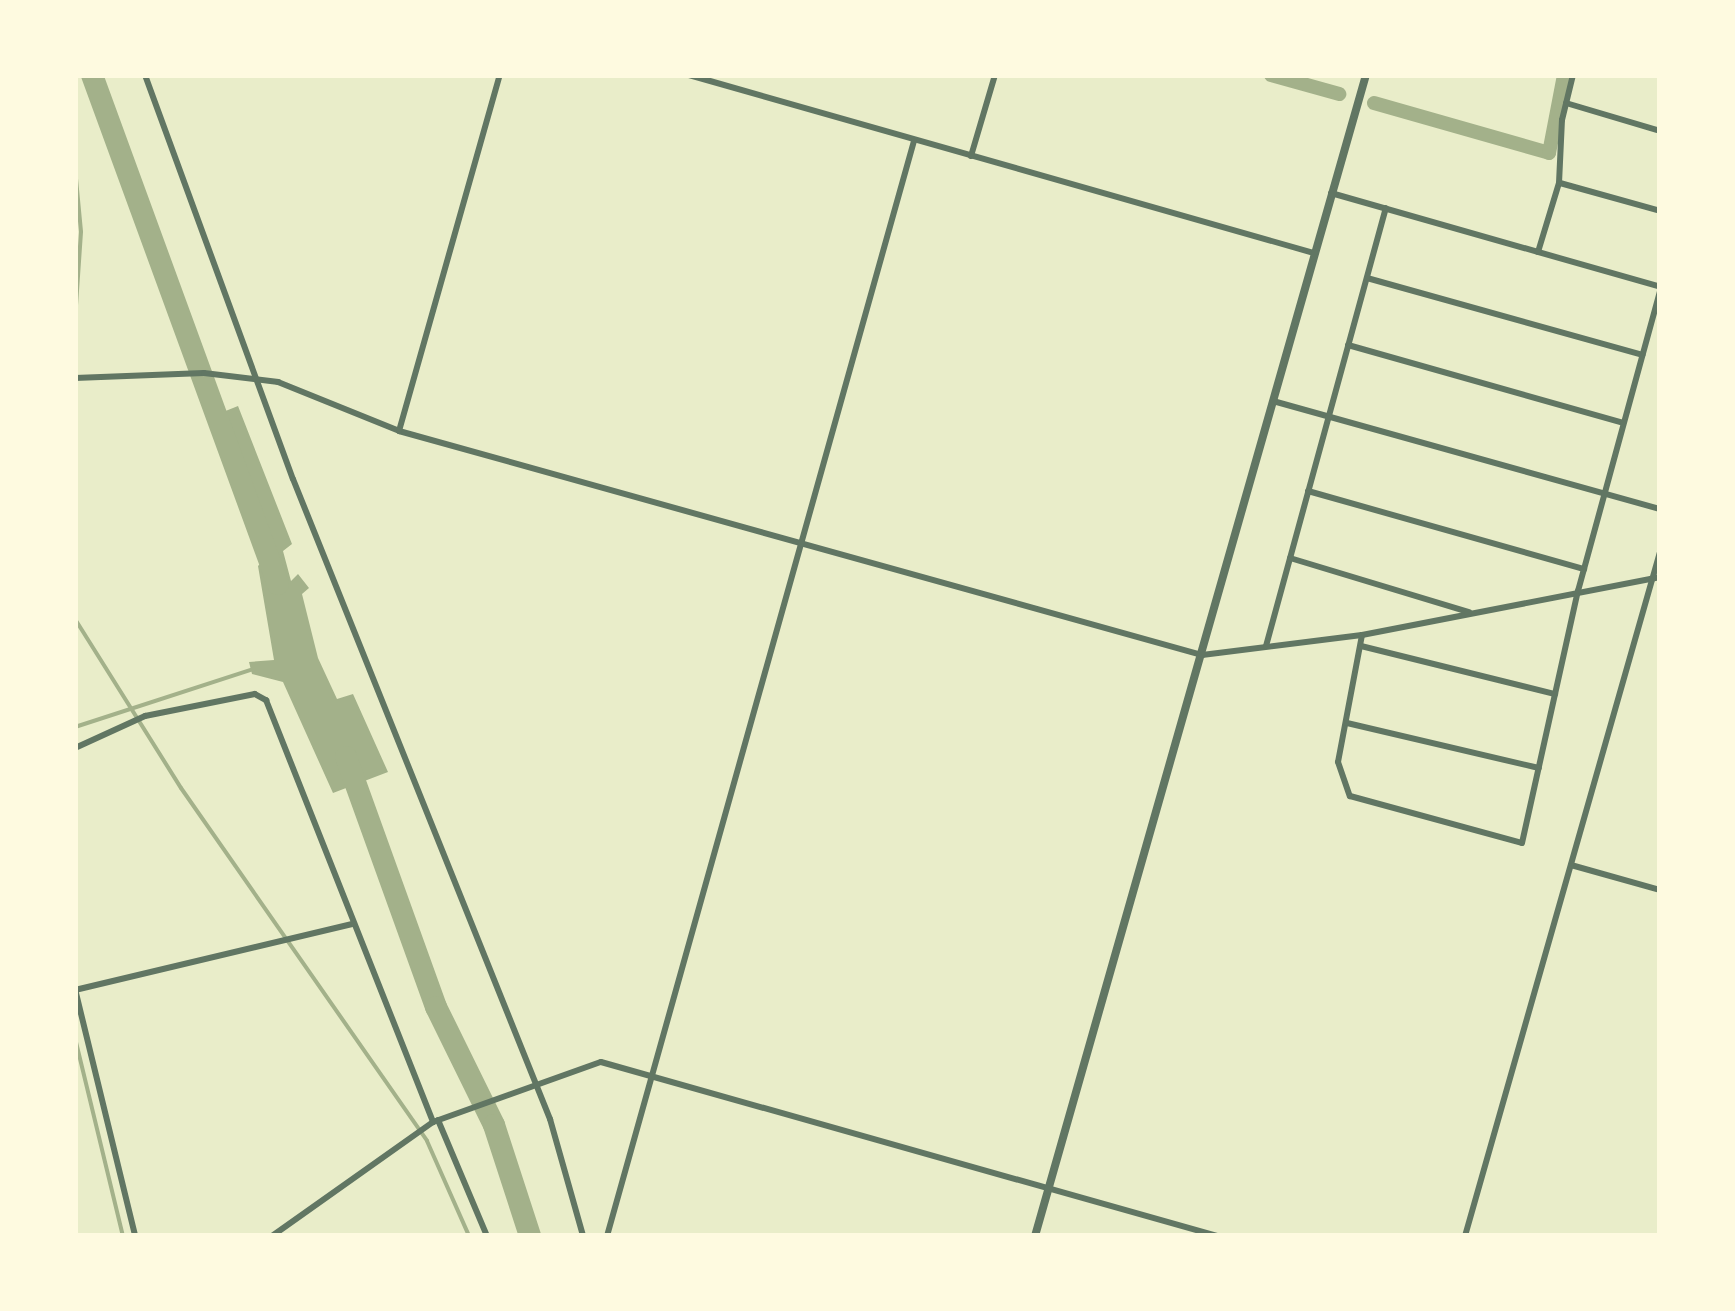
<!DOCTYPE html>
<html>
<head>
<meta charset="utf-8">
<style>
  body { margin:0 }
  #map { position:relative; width:1735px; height:1311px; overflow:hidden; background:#e9edc9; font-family:"Space Grotesk",sans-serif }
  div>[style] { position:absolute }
  .water>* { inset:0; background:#a3b18a }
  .stream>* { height:4px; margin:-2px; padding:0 2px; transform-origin:2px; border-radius:2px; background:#a3b18a }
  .canal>* { height:14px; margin:-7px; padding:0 7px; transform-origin:7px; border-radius:7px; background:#a3b18a }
  .river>* { height:22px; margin:-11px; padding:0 11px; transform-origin:11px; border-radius:11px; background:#a3b18a }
  .minor>* { height:6px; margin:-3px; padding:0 3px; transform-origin:3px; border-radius:3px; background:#617663 }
  .tertiary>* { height:8px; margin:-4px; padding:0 4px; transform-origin:4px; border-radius:4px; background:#617663 }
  span { translate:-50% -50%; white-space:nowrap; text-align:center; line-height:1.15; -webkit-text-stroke:8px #fefae0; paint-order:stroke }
  .frame { position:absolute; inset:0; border:78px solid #fefae0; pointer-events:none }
</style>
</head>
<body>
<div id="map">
  <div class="water">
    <div style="clip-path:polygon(238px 406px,292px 544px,283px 551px,291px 581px,298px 574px,309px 588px,302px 594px,318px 658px,337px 699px,353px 694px,388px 772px,333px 793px,283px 682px,252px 674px,249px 662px,274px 660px,258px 566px,271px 552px,223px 412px)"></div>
  </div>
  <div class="stream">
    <div style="left:75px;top:168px;width:64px;rotate:84.6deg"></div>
    <div style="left:81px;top:232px;width:87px;rotate:93.9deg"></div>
    <div style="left:75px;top:619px;width:199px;rotate:57.9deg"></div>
    <div style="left:181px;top:788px;width:430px;rotate:55.1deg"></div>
    <div style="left:427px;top:1141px;width:104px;rotate:66.1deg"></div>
    <div style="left:75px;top:727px;width:188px;rotate:-18deg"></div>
    <div style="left:75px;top:1038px;width:204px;rotate:76.4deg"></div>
  </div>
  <div class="canal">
    <div style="left:1271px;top:75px;width:71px;rotate:15.6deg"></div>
    <div style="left:1374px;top:103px;width:182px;rotate:15.9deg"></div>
    <div style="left:1549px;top:153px;width:79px;rotate:-79.1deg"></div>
  </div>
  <div class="river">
    <div style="left:92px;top:75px;width:542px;rotate:69.93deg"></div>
    <div style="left:346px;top:757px;width:266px;rotate:70.2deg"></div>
    <div style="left:436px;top:1007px;width:131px;rotate:63.8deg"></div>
    <div style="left:494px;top:1125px;width:117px;rotate:72deg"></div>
  </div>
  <div class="minor">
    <div style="left:145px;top:75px;width:430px;rotate:69.9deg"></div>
    <div style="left:293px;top:479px;width:690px;rotate:68.12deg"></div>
    <div style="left:550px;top:1119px;width:122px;rotate:74.2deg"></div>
    <div style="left:689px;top:75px;width:650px;rotate:15.9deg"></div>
    <div style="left:1566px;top:103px;width:98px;rotate:16.6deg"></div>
    <div style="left:971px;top:156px;width:84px;rotate:-73.5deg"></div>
    <div style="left:1560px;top:183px;width:104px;rotate:15.6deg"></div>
    <div style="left:1331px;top:193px;width:342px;rotate:15.9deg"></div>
    <div style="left:1538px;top:252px;width:72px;rotate:-73.1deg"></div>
    <div style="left:1559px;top:183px;width:63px;rotate:-87.3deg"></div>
    <div style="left:1562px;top:120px;width:46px;rotate:-76.3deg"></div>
    <div style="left:1367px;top:278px;width:286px;rotate:15.6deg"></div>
    <div style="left:1348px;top:345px;width:286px;rotate:15.8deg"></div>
    <div style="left:75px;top:378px;width:129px;rotate:-2.2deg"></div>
    <div style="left:204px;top:373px;width:75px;rotate:6.9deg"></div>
    <div style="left:278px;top:382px;width:131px;rotate:22deg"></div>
    <div style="left:399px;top:431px;width:834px;rotate:15.59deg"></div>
    <div style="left:1202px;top:655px;width:161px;rotate:-7.1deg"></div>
    <div style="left:1362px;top:635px;width:304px;rotate:-11deg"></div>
    <div style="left:1273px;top:401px;width:402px;rotate:15.6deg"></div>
    <div style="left:399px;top:431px;width:370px;rotate:-74.2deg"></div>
    <div style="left:1308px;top:491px;width:287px;rotate:15.8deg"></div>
    <div style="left:1290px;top:558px;width:187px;rotate:16.8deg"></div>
    <div style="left:1362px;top:635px;width:129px;rotate:100.7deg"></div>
    <div style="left:1338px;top:762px;width:36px;rotate:71deg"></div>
    <div style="left:1350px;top:796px;width:178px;rotate:15.3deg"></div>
    <div style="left:1522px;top:843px;width:258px;rotate:-77.5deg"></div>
    <div style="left:1578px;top:591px;width:311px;rotate:-74.7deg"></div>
    <div style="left:1266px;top:646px;width:454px;rotate:-74.7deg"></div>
    <div style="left:1361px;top:646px;width:200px;rotate:13.9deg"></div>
    <div style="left:1347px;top:723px;width:197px;rotate:13.2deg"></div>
    <div style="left:75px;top:748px;width:77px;rotate:-24.6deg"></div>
    <div style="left:145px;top:716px;width:112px;rotate:-11.3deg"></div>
    <div style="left:255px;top:694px;width:13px;rotate:29deg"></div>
    <div style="left:266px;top:700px;width:454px;rotate:68.4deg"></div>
    <div style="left:1571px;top:865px;width:92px;rotate:15.7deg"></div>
    <div style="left:75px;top:989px;width:254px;rotate:76.3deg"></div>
    <div style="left:75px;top:990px;width:286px;rotate:-13.4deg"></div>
    <div style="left:438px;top:1120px;width:126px;rotate:67.1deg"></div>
    <div style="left:272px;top:1236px;width:197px;rotate:-35.3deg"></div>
    <div style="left:433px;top:1122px;width:178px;rotate:-19.7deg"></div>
    <div style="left:601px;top:1062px;width:640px;rotate:15.77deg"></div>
    <div style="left:607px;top:1236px;width:1137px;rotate:-74.34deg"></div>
    <div style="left:1465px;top:1236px;width:711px;rotate:-74.09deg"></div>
  </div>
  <div class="tertiary">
    <div style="left:1035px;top:1236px;width:1207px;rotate:-74.09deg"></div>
  </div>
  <div class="frame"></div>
</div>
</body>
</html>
